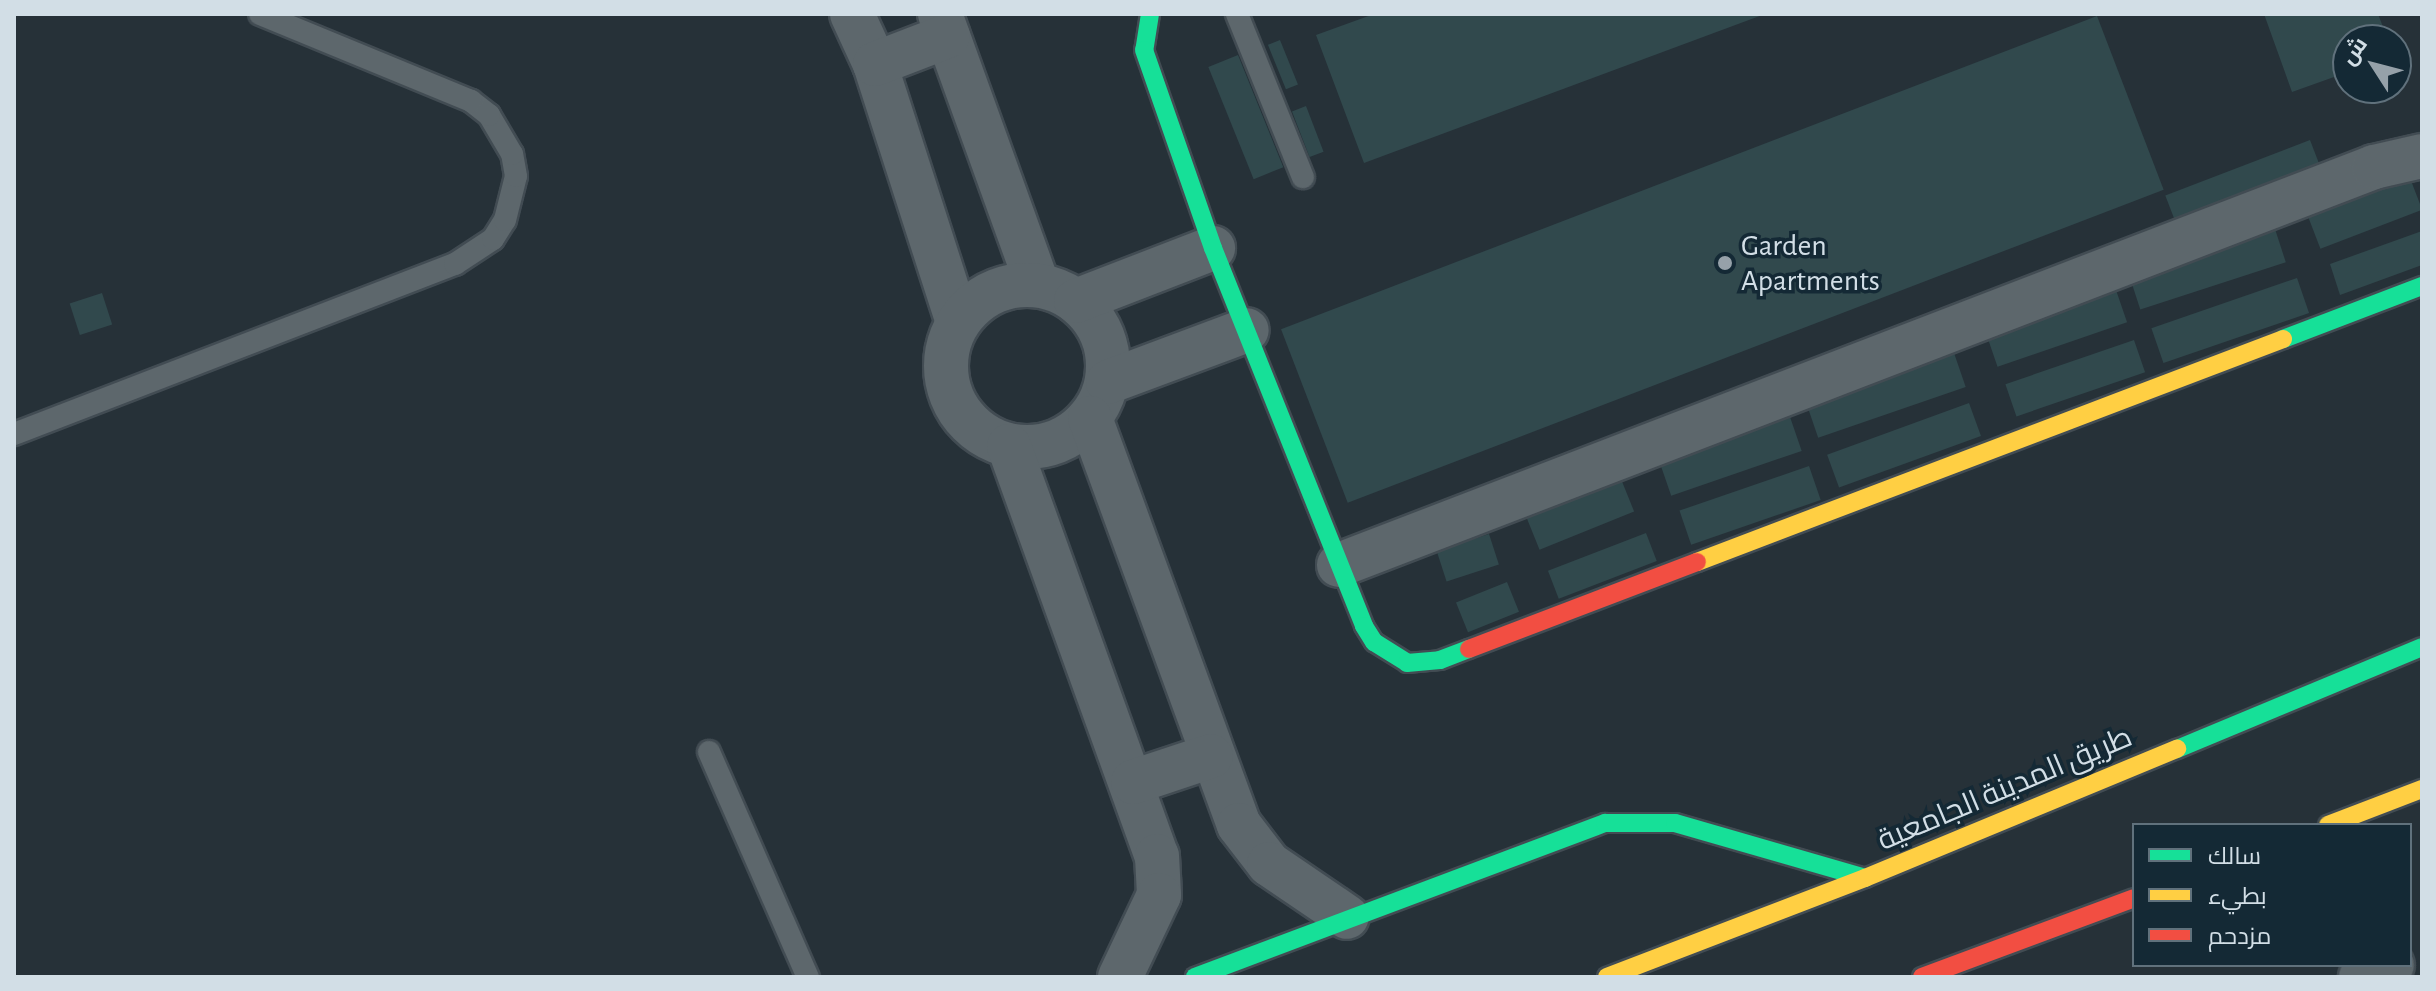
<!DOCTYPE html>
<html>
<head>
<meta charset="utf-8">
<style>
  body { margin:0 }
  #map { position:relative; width:2436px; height:991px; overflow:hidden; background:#263138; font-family:"Alegreya Sans",Cairo,sans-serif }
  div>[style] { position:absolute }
  .building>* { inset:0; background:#31494d; transform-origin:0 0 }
  .roads { filter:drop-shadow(2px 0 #424c53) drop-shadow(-2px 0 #424c53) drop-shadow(0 2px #424c53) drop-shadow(0 -2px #424c53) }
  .lane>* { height:22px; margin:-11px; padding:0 11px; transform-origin:11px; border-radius:11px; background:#5d676c }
  .street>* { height:44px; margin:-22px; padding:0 22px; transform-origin:22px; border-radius:22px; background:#5d676c }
  .street>.ring { margin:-22px; padding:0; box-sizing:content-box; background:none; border:44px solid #5d676c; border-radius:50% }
  .fast>* { height:18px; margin:-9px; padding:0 9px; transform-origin:9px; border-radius:9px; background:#16e098 }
  .slow>* { height:18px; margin:-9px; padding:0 9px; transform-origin:9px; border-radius:9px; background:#ffcf43 }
  .jam>* { height:18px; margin:-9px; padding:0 9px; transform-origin:9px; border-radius:9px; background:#f24e42 }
  .dots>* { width:22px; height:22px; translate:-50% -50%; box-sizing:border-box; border:4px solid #142935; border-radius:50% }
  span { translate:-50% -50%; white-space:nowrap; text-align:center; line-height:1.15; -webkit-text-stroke:7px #142935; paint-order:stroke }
  .poi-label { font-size:30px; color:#d2dee6 }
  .left { translate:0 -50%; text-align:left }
  .street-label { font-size:30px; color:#d2dee6 }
  .frame { position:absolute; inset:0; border:16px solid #d2dee6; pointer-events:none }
  .legend { position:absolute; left:2132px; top:823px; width:280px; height:144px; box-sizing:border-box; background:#142935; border:2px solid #60717c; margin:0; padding:10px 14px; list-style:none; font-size:24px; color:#d2dee6 }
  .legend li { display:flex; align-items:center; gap:16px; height:40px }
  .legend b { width:40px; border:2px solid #60717c }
  .north { position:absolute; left:2332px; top:24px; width:80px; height:80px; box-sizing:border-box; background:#142935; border:2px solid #60717c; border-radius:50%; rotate:306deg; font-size:22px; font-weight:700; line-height:32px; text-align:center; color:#d2dee6 }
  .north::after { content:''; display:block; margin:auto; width:28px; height:36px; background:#96a1a9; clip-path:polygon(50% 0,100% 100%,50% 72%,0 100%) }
</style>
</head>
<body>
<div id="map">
  <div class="building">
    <div style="clip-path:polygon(1374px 14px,1765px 14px,1364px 163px,1316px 35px)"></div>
    <div style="clip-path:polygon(2264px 14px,2378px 14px,2388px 40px,2348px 40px,2348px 72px,2292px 92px)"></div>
    <div style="left:2097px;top:16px;width:186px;height:874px;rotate:69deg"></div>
    <div style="left:1280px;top:40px;width:48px;height:13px;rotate:68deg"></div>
    <div style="left:1238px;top:55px;width:121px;height:32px;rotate:68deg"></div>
    <div style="left:1306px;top:106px;width:49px;height:15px;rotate:69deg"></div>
    <div style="left:2310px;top:140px;width:33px;height:155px;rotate:69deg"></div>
    <div style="left:2410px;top:178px;width:34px;height:109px;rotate:69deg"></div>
    <div style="left:2275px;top:229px;width:35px;height:153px;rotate:72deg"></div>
    <div style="clip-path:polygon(2422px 231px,2422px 265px,2340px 295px,2330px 264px)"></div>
    <div style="left:2297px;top:278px;width:37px;height:154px;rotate:71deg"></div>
    <div style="left:2116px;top:290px;width:34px;height:137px;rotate:71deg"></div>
    <div style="left:102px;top:293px;width:33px;height:34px;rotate:72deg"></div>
    <div style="left:2134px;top:340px;width:34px;height:136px;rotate:71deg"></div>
    <div style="left:1953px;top:350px;width:39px;height:156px;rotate:71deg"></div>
    <div style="left:1969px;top:403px;width:35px;height:151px;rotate:70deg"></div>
    <div style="left:1789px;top:414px;width:39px;height:138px;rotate:71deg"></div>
    <div style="left:1809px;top:466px;width:36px;height:137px;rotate:71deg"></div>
    <div style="left:1621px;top:479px;width:35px;height:102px;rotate:68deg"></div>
    <div style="left:1646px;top:533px;width:30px;height:105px;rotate:69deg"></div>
    <div style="left:1489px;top:534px;width:32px;height:55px;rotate:72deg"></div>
    <div style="left:1507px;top:582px;width:32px;height:55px;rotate:68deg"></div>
  </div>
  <div class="roads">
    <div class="lane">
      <div style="left:1237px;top:14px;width:176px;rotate:68deg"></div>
      <div style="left:14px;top:434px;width:473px;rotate:-21.1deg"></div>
      <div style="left:455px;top:264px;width:45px;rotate:-33.3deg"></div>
      <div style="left:493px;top:239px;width:22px;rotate:-58deg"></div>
      <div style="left:505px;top:220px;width:45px;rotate:-76deg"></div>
      <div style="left:516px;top:176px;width:22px;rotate:-100deg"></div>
      <div style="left:512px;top:154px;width:45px;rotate:-120.5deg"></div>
      <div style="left:489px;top:115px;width:23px;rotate:-142deg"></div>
      <div style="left:471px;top:101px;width:228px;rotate:-157.6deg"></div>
      <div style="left:709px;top:752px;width:246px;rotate:66.3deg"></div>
    </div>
    <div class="street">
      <div style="left:852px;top:14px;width:55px;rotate:65.3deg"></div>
      <div style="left:875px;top:64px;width:271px;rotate:72.2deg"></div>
      <div style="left:940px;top:14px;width:287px;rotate:70.2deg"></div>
      <div style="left:875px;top:64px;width:78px;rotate:-21deg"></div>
      <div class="ring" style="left:946px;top:285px;width:118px;height:118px"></div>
      <div style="left:1076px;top:301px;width:147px;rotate:-21.1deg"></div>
      <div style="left:1108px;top:382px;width:148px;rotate:-20.5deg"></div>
      <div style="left:1090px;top:418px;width:433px;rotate:69.9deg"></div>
      <div style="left:1239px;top:825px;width:49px;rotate:52.4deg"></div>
      <div style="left:1269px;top:864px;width:94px;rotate:34.2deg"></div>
      <div style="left:1009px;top:446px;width:436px;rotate:70.2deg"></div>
      <div style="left:1157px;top:856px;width:39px;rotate:87deg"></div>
      <div style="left:1159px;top:895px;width:91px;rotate:115.4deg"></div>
      <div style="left:1339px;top:565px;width:1109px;rotate:-21.03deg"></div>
      <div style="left:2374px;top:167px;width:49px;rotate:-12.9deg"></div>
      <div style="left:1133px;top:782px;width:82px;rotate:-18.4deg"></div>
      <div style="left:2361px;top:977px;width:33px;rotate:-21deg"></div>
    </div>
    <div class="fast">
      <div style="left:1150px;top:14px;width:36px;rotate:99deg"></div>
      <div style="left:1144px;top:50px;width:210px;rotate:70.8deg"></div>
      <div style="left:1213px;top:248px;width:407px;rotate:68.2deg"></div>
      <div style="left:1364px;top:626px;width:19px;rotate:58deg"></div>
      <div style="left:1374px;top:642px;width:39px;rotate:32deg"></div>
      <div style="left:1407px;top:663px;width:33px;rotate:-5deg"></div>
      <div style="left:1440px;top:660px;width:31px;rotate:-21deg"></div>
      <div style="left:2283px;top:339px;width:149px;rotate:-20.9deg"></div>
      <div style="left:2177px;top:749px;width:265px;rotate:-22.6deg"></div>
      <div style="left:1195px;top:977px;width:438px;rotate:-20.6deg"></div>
      <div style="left:1605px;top:823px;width:70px"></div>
      <div style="left:1675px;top:823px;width:198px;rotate:16.1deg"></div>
    </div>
    <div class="slow">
      <div style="left:1697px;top:562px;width:627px;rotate:-20.83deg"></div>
      <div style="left:2328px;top:825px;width:101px;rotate:-21deg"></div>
      <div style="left:1607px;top:977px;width:276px;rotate:-21deg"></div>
      <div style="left:1865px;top:878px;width:338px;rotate:-22.5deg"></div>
    </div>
    <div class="jam">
      <div style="left:1469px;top:649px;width:244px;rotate:-20.9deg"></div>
      <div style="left:1922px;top:977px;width:226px;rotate:-20.4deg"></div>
    </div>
  </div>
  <div class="dots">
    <div style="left:1725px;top:263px;background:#96a1a9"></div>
  </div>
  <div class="poi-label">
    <span class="left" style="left:1741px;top:263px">Garden<br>Apartments</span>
  </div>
  <div class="street-label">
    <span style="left:2005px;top:789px;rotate:-23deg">طريق المدينة الجامعية</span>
  </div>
  <div class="frame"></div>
  <ul class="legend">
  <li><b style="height:10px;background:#16e098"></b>سالك</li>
  <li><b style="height:10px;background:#ffcf43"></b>بطيء</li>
  <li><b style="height:10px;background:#f24e42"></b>مزدحم</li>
  </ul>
  <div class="north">ش</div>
</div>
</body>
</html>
